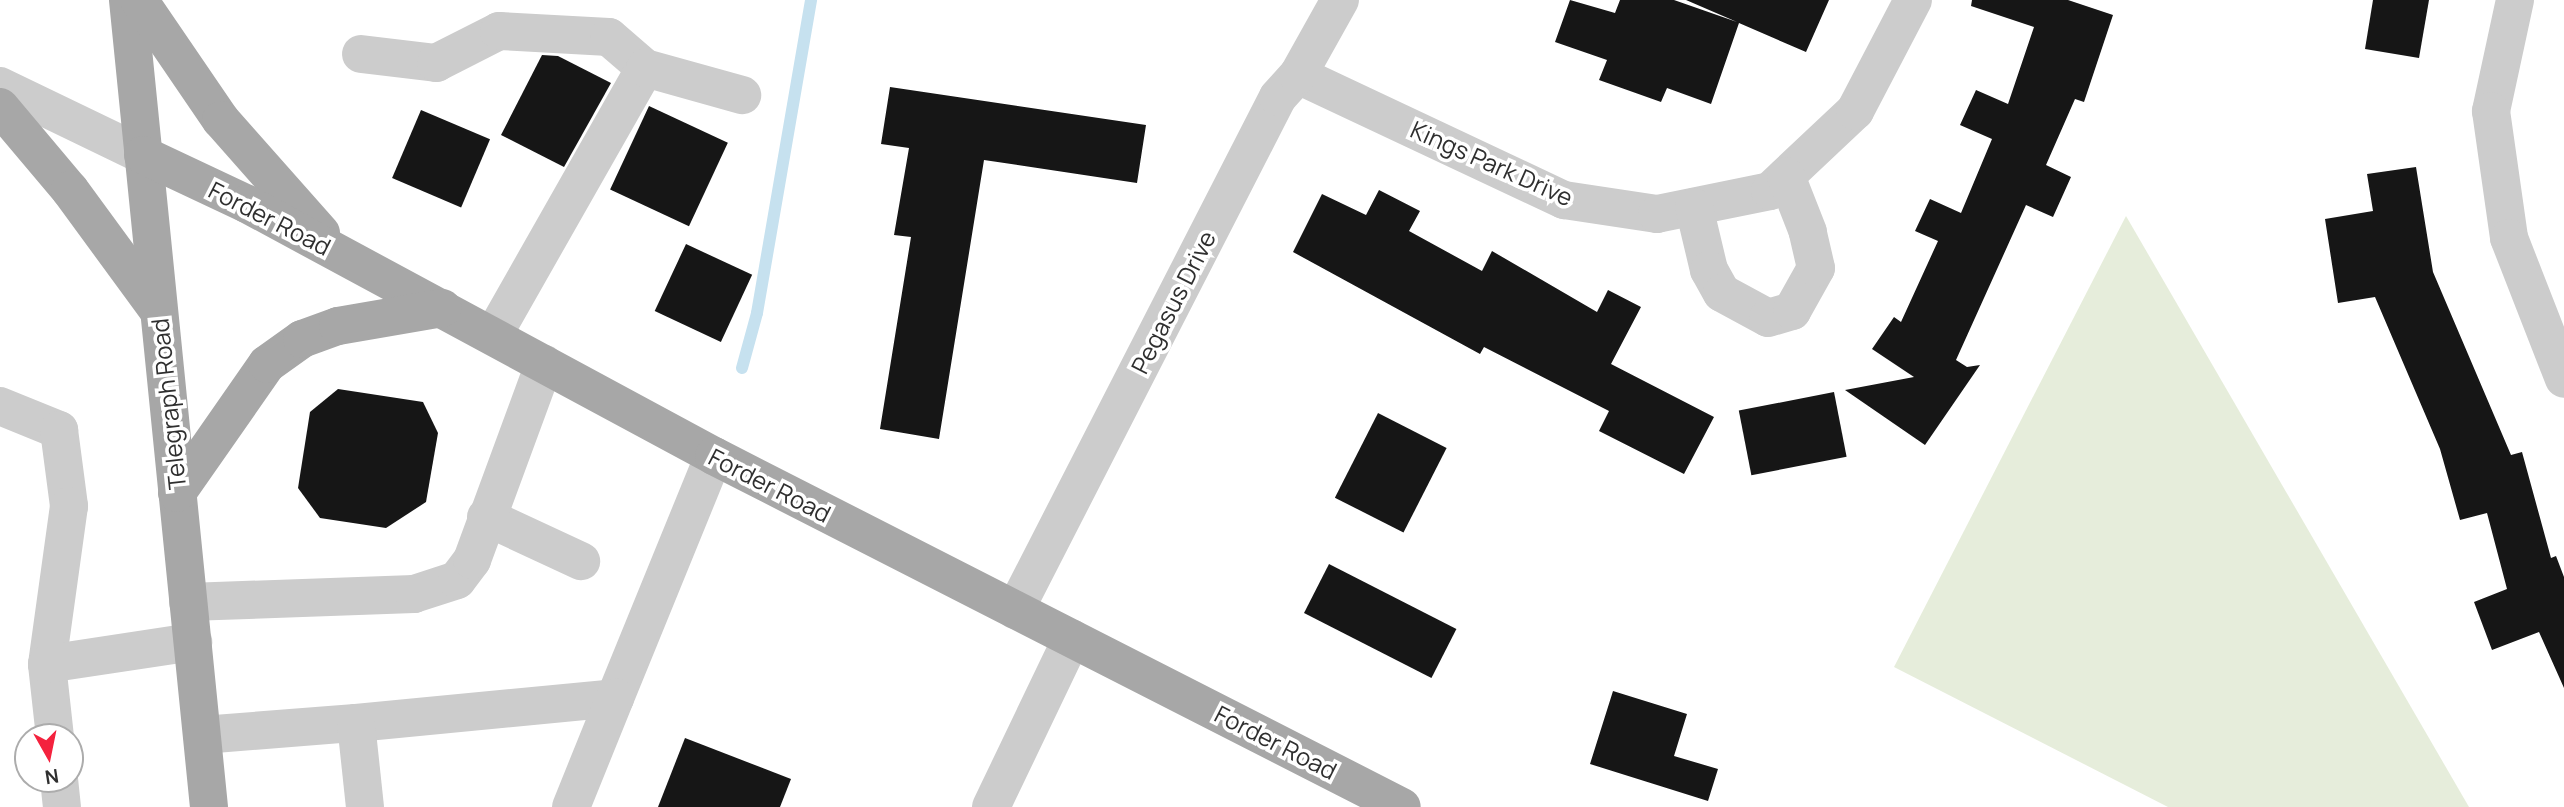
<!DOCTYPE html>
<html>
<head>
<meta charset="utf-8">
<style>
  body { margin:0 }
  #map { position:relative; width:2564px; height:807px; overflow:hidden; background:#fff; font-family:Manrope,sans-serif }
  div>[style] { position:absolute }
  .green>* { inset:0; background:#e6eddb }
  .stream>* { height:12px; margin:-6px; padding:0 6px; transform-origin:6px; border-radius:6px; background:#c6e1ef }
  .building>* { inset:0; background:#161616; transform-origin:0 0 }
  .minor>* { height:38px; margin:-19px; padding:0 19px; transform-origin:19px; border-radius:19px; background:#ccc }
  .major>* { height:38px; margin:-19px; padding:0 19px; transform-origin:19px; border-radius:19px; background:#a7a7a7 }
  span { translate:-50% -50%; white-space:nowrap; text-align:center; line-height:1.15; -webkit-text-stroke:7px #fff; paint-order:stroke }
  .street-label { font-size:24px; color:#2f2f2f }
  .north { position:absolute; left:14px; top:723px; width:70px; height:70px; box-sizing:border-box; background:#fff; border:2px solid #acacac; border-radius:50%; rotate:171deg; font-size:19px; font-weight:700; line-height:28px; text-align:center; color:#2f2f2f }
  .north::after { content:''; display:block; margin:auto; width:24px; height:32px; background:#f4223e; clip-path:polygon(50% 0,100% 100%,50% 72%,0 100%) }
</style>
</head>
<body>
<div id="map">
  <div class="green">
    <div style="clip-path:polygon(2126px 216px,2469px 807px,2168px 807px,1894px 667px)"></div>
  </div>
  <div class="stream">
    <div style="left:742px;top:368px;width:57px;rotate:-74.7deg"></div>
    <div style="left:757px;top:313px;width:318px;rotate:-80.2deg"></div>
  </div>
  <div class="building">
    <div style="clip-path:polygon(1570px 0,1615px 13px,1620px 0,1674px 0,1737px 22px,1686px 0,1829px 0,1806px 52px,1739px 23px,1711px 104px,1667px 88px,1661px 102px,1599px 80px,1607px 60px,1555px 42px)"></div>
    <div style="clip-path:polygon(1972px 0,2068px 0,2113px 15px,2084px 102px,2075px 99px,2046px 165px,2071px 177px,2053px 217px,2026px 205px,1956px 360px,1967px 367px,1980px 365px,1925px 445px,1845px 390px,1914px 377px,1872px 349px,1894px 317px,1901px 322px,1938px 241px,1915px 231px,1930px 199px,1961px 213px,1992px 139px,1960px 125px,1976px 90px,2008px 104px,2034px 27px,1971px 6px)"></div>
    <div style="clip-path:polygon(2373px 0,2429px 0,2419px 58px,2365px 49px)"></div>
    <div style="clip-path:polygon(542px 55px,558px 56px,611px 83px,564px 167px,501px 135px)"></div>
    <div style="clip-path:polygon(890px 87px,1146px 125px,1137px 183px,984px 160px,939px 439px,880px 429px,911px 237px,894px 235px,909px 148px,881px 144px)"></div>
    <div style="left:649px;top:106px;width:87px;height:92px;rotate:25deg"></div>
    <div style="left:421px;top:110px;width:75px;height:74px;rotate:23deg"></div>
    <div style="clip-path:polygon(2416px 167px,2433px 272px,2511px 455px,2522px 452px,2551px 558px,2556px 556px,2564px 577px,2564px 688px,2539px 632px,2492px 650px,2474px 602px,2507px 589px,2487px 513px,2460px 520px,2440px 449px,2375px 297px,2338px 303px,2325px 219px,2373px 211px,2367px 174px)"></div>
    <div style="clip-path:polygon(1379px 190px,1420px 211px,1409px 231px,1482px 271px,1492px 251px,1597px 312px,1608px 290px,1641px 307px,1611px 364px,1714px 417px,1684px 474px,1599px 431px,1609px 411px,1484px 347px,1480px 354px,1293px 252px,1322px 194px,1366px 215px)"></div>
    <div style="left:686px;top:244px;width:73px;height:74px;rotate:25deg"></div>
    <div style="clip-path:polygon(338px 389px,423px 402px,438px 433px,426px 502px,386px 528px,320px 518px,298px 488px,310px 412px)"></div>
    <div style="left:1834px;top:392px;width:66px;height:97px;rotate:79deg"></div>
    <div style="left:1378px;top:413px;width:77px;height:95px;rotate:27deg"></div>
    <div style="left:1329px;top:564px;width:143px;height:55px;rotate:27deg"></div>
    <div style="clip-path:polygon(1613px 691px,1687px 714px,1674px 756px,1718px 769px,1708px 801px,1590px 764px)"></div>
    <div style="clip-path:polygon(685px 738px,791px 779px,780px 807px,658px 807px)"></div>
  </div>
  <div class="minor">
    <div style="left:2515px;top:0;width:114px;rotate:102.2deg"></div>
    <div style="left:2491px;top:111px;width:128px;rotate:81.9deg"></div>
    <div style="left:2509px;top:238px;width:151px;rotate:68.7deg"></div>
    <div style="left:361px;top:54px;width:76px;rotate:6.8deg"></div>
    <div style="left:436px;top:63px;width:71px;rotate:-26.9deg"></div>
    <div style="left:499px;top:31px;width:110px;rotate:3.1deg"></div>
    <div style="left:609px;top:37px;width:48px;rotate:40.7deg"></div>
    <div style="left:645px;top:68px;width:308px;rotate:119.6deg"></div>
    <div style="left:645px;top:68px;width:101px;rotate:15.6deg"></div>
    <div style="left:1298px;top:75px;width:294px;rotate:25.2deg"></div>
    <div style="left:1564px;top:200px;width:94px;rotate:8.6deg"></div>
    <div style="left:1657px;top:214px;width:115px;rotate:-11.5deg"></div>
    <div style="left:1770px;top:191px;width:117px;rotate:-43.3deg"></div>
    <div style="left:1855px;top:111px;width:125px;rotate:-62.4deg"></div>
    <div style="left:0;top:86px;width:159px;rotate:25.8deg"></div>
    <div style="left:1694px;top:207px;width:65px;rotate:76.6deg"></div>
    <div style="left:1709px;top:270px;width:26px;rotate:61deg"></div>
    <div style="left:1722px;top:293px;width:52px;rotate:28.5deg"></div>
    <div style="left:1768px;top:318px;width:25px;rotate:-16deg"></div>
    <div style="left:1792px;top:311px;width:49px;rotate:-60.8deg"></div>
    <div style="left:1816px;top:268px;width:37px;rotate:-103deg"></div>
    <div style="left:1808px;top:232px;width:60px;rotate:-111.4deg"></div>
    <div style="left:0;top:406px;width:64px;rotate:22.1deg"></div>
    <div style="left:59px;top:430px;width:77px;rotate:82.5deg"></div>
    <div style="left:69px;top:506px;width:160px;rotate:97.9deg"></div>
    <div style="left:486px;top:517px;width:105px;rotate:24.9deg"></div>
    <div style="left:188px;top:602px;width:226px;rotate:-2deg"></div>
    <div style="left:414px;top:594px;width:45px;rotate:-18deg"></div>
    <div style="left:457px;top:580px;width:25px;rotate:-53deg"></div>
    <div style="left:472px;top:560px;width:209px;rotate:-69.8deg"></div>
    <div style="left:1015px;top:610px;width:576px;rotate:-62.86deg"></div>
    <div style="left:1278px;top:97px;width:30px;rotate:-48deg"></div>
    <div style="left:1298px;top:75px;width:86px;rotate:-60.8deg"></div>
    <div style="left:356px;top:723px;width:260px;rotate:-5.5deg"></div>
    <div style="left:615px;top:698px;width:261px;rotate:-67.8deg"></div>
    <div style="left:202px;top:735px;width:154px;rotate:-4.5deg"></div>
    <div style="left:356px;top:723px;width:84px;rotate:83.9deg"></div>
    <div style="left:55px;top:737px;width:73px;rotate:-96.3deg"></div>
    <div style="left:47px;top:664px;width:148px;rotate:-8.6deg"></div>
    <div style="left:59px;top:779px;width:28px;rotate:84deg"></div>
    <div style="left:571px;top:807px;width:118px;rotate:-68deg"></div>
    <div style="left:991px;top:807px;width:187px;rotate:-64.4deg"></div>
  </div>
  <div class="major">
    <div style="left:128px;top:0;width:811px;rotate:84.27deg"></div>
    <div style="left:139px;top:0;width:145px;rotate:55.7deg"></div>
    <div style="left:221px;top:120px;width:151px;rotate:48.5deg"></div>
    <div style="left:0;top:107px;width:109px;rotate:49.9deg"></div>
    <div style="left:70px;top:190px;width:147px;rotate:53.8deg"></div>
    <div style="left:143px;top:155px;width:115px;rotate:25.2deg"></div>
    <div style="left:247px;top:204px;width:531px;rotate:28.35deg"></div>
    <div style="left:714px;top:456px;width:772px;rotate:27.03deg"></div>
    <div style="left:177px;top:493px;width:157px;rotate:-55.1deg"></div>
    <div style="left:267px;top:364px;width:43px;rotate:-35.5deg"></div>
    <div style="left:302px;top:339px;width:38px;rotate:-20deg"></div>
    <div style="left:338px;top:326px;width:106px;rotate:-9.8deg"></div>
  </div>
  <div class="street-label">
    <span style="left:1492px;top:163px;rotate:24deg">Kings Park Drive</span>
    <span style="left:270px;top:218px;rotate:27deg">Forder Road</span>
    <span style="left:1173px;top:302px;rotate:-63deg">Pegasus Drive</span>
    <span style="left:168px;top:404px;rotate:-96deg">Telegraph Road</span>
    <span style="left:770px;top:485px;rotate:27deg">Forder Road</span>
    <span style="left:1276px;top:742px;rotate:27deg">Forder Road</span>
  </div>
  <div class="north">N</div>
</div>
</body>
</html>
